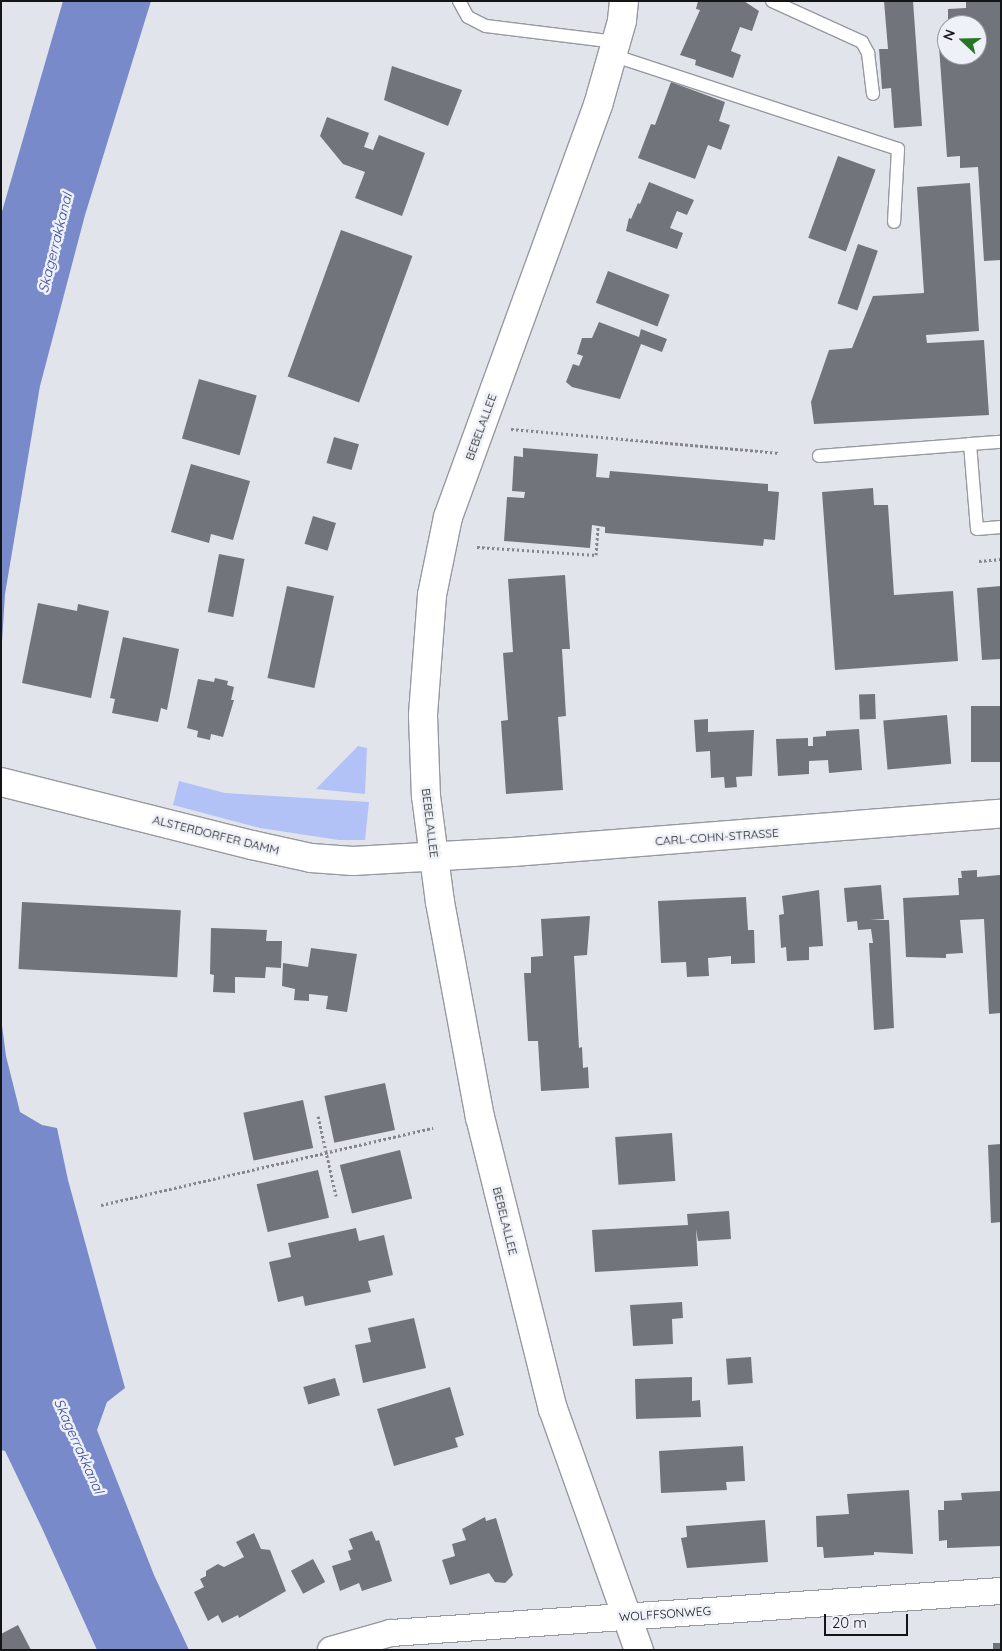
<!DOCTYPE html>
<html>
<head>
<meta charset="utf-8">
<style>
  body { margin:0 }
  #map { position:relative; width:1002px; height:1651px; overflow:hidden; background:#e2e4eb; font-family:Quicksand,sans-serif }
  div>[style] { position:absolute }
  .green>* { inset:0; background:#b2c2f7 }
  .water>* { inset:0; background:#788aca }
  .building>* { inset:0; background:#72747b; transform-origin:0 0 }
  .path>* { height:3px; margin-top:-1.5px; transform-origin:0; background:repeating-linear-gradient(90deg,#85868b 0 2.5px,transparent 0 5px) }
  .roads { filter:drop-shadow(1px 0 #9799a0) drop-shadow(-1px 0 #9799a0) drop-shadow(0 1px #9799a0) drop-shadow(0 -1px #9799a0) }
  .lane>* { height:12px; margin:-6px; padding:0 6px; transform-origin:6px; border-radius:6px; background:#fff }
  .street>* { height:26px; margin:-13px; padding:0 13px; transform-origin:13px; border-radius:13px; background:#fff }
  .secondary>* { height:28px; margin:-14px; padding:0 14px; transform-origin:14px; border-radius:14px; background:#fff }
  span { translate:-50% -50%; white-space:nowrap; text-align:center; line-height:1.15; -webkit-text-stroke:5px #eff1f8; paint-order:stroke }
  .street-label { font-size:12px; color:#141517 }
  .water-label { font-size:14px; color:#3d4d9c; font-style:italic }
  .frame { position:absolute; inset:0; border:2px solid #141517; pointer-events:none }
  .north { position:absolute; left:937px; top:15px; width:50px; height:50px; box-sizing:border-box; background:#eff1f8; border:1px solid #97999e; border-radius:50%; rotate:291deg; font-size:14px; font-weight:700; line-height:20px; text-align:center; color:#141517 }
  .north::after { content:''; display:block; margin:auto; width:18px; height:22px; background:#247824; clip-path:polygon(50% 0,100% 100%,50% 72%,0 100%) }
  .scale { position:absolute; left:824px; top:1614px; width:84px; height:22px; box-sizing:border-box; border:2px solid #141517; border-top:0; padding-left:6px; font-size:15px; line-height:18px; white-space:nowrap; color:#141517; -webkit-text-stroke:4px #eff1f8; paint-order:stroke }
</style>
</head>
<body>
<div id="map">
  <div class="green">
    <div style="clip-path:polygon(358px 746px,367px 748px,365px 794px,316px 789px)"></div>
    <div style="clip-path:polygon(179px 781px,225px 793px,369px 802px,365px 840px,339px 840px,260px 828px,173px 805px)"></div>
  </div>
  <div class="water">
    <div style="clip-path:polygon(63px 1px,151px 1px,85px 215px,40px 386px,5px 594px,1px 658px,1px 215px)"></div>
    <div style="clip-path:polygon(1px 1018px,6px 1056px,20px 1112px,42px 1125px,57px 1128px,68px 1180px,125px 1388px,107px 1402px,97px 1430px,154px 1575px,189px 1650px,97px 1650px,41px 1526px,5px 1451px,1px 1450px)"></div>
  </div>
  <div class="building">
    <div style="clip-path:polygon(698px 1px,744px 1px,759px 11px,752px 31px,740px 27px,731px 51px,741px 55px,733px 78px,695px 65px,696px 60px,680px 55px,700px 10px,696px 9px)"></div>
    <div style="clip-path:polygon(884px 1px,913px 1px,922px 126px,894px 128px,891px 88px,882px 89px,879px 49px,888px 49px)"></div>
    <div style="clip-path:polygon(966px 1px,1001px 1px,1001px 260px,984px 261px,978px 167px,960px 168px,960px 156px,947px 157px,938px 33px,947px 32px,947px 55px,977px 55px,977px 25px,948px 25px,948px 9px,966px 8px)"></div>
    <div style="clip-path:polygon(392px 66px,462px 90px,448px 126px,384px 100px)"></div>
    <div style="clip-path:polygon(671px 82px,725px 102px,719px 121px,730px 125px,721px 150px,708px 145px,695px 179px,638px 158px,651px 124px,655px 125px)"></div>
    <div style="clip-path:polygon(327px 117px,369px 133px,364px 147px,373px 150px,379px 135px,425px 153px,402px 216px,355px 198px,365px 172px,343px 164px,320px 136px)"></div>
    <div style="left:838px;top:156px;width:40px;height:87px;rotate:20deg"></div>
    <div style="clip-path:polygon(649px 182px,694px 200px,687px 215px,677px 211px,670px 228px,683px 233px,677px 249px,626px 231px,629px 218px,631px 219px,638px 203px,640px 204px)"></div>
    <div style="clip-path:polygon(970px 183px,979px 331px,926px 335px,927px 343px,984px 340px,989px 415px,814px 424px,811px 402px,829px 350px,852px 348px,873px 296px,924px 293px,917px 187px)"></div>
    <div style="left:341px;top:230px;width:76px;height:156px;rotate:20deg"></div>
    <div style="left:858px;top:244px;width:21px;height:63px;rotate:19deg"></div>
    <div style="left:608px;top:271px;width:66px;height:34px;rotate:21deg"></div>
    <div style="clip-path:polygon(599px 322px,639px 337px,641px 329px,667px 339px,662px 352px,641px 344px,620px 399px,572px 387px,566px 382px,573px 364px,579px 366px,583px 356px,577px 354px,582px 338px,592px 338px)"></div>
    <div style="left:199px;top:379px;width:60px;height:62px;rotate:16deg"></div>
    <div style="left:334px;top:437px;width:26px;height:27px;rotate:16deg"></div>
    <div style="clip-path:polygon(523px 448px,598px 454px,596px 477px,609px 478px,610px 471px,768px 484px,768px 491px,779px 492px,775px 540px,764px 539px,763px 546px,751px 545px,605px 533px,605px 527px,592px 525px,590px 548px,504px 541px,507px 497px,524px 498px,525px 492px,512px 491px,514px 456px,523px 457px)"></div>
    <div style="clip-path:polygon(191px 464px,250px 481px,233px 540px,211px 534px,209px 543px,171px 532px)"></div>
    <div style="clip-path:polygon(873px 488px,874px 505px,888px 505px,894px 595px,953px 591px,958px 661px,835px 670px,822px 492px)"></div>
    <div style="left:313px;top:516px;width:24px;height:29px;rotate:17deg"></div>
    <div style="left:219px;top:554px;width:26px;height:59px;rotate:11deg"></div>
    <div style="clip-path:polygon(565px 575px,570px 649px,562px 649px,566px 716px,558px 717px,563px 790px,506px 794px,501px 721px,508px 720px,503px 653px,513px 652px,508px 579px)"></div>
    <div style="left:287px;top:586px;width:48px;height:94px;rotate:12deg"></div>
    <div style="clip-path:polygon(1001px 586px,1001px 659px,982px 660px,977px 588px)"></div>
    <div style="clip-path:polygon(38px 603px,77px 611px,78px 604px,109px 611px,91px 698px,22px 683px)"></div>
    <div style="clip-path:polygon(123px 637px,179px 649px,167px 710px,161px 708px,158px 722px,112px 713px,115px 699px,110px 698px)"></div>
    <div style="clip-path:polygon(215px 678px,228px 681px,227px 685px,234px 687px,231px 700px,234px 700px,223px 737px,211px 734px,210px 740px,197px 737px,198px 731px,187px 728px,198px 679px,214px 682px)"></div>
    <div style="left:875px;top:694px;width:25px;height:16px;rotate:88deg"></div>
    <div style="left:1001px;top:706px;width:56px;height:30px;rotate:90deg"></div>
    <div style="left:947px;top:715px;width:49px;height:64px;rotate:85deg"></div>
    <div style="clip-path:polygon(708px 719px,708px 732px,754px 730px,752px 776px,736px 777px,737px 787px,725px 788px,724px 777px,711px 778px,710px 751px,696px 752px,694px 720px)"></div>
    <div style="clip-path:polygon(859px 729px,862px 770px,829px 773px,828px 760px,809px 761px,809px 774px,778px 776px,776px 739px,808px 738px,808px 746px,813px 746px,813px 737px,826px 736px,826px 731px)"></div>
    <div style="clip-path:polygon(977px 870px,977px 877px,1000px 875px,1001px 1013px,989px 1014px,984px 919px,960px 920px,963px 953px,946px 954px,946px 958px,906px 957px,903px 898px,959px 895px,958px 878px,962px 878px,961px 871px)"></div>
    <div style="clip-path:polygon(881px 885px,884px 919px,870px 920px,889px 920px,894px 1028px,874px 1030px,869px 943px,873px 943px,871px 929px,858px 930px,857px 921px,847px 922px,844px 888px)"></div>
    <div style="clip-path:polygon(819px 890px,823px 946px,809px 947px,809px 960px,787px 961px,786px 947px,781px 948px,779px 915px,784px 914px,782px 896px)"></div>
    <div style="clip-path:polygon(746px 897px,748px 930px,754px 930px,755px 963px,731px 964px,731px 956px,708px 958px,709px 976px,687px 977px,686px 962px,661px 963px,658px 901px)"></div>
    <div style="left:22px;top:902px;width:159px;height:67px;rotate:3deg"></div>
    <div style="clip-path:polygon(590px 916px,587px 955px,574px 956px,579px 1048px,582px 1047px,583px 1068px,588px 1067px,589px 1088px,541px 1091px,538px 1041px,528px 1041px,524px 973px,531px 973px,531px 957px,543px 956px,541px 919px)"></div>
    <div style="clip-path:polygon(211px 928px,267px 930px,266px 941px,282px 941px,281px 968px,266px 967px,265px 978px,235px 977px,235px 993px,213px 992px,214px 975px,210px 974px)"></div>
    <div style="clip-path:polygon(311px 948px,357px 954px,347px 1012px,326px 1009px,328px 996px,309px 994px,309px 1001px,294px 1000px,295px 989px,282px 986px,283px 963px,308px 967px)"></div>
    <div style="left:385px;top:1083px;width:48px;height:62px;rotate:78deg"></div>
    <div style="left:303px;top:1100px;width:49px;height:61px;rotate:78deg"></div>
    <div style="left:672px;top:1133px;width:48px;height:57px;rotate:86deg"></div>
    <div style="clip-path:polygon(1001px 1144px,1001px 1222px,991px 1223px,988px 1145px)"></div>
    <div style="left:400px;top:1150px;width:50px;height:62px;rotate:76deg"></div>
    <div style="left:318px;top:1170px;width:49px;height:63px;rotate:77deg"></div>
    <div style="clip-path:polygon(729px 1211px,731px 1239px,698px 1241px,696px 1229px,698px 1266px,595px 1272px,592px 1230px,688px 1225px,687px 1214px)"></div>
    <div style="clip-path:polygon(356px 1228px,359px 1241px,384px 1235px,393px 1275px,368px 1281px,371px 1292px,305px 1306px,303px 1296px,278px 1302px,269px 1262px,291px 1257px,288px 1243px)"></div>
    <div style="clip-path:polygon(682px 1302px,683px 1318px,672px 1319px,673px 1344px,633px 1346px,630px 1305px)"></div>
    <div style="clip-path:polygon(414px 1318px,426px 1368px,363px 1383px,355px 1345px,371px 1342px,368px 1328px)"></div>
    <div style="left:751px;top:1357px;width:26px;height:25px;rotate:86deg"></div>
    <div style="clip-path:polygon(692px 1377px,692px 1401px,700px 1400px,701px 1417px,636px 1419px,635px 1379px)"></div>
    <div style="left:335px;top:1378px;width:18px;height:33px;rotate:74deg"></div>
    <div style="clip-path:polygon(450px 1387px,464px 1435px,455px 1438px,458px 1447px,394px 1466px,377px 1409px)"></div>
    <div style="clip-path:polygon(743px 1446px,745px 1481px,726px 1482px,727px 1490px,661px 1493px,659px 1451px)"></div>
    <div style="clip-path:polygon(909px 1490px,913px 1554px,874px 1552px,874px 1555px,824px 1558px,823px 1547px,817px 1547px,816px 1516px,849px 1514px,847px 1494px)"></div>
    <div style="clip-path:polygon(1000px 1491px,1001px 1546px,947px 1548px,947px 1540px,939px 1541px,938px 1510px,944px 1510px,944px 1501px,962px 1500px,961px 1493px)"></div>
    <div style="clip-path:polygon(485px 1517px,486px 1521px,496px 1518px,513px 1575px,505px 1583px,495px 1582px,489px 1573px,450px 1585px,442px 1560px,455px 1556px,452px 1544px,466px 1540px,462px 1529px)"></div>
    <div style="clip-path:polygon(765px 1520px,768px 1562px,687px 1568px,681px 1538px,687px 1537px,686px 1526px)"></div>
    <div style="clip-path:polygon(372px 1531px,376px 1541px,379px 1540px,392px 1581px,362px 1591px,359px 1583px,340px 1591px,332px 1566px,351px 1560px,348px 1551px,353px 1549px,349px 1539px)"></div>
    <div style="clip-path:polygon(254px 1533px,261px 1549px,270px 1550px,286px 1591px,239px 1618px,238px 1615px,222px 1623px,218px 1615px,208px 1621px,194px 1592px,204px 1587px,200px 1579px,206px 1576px,206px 1571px,218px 1564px,224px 1567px,244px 1557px,236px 1542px)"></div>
    <div style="left:313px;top:1559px;width:26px;height:25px;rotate:62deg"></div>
    <div style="clip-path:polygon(18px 1625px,31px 1650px,1px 1650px,1px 1634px)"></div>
    <div style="left:993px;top:1643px;width:8px;height:7px"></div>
  </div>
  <div class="path">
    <div style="left:511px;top:429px;width:269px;rotate:5.1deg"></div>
    <div style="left:477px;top:547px;width:119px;rotate:3.8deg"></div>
    <div style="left:596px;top:555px;width:29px;rotate:-86deg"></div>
    <div style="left:979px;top:561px;width:22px;rotate:-5deg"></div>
    <div style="left:318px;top:1116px;width:82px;rotate:77.3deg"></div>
    <div style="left:101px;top:1205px;width:341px;rotate:-13.1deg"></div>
  </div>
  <div class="roads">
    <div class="lane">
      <div style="left:459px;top:1px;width:18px;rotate:61deg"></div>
      <div style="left:468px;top:17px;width:20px;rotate:27deg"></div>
      <div style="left:486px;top:26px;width:131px;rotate:7deg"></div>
      <div style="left:772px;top:1px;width:99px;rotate:24.5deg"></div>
      <div style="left:862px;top:42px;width:13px;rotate:61deg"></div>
      <div style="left:868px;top:53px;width:41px;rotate:83deg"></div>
      <div style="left:612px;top:55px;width:301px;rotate:18.2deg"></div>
      <div style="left:898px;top:149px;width:73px;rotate:93.1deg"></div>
      <div style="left:970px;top:444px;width:31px;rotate:-4deg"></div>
      <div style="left:819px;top:456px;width:151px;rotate:-4.5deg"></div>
      <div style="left:970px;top:444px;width:85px;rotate:85.3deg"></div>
      <div style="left:977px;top:529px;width:24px;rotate:-5deg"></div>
    </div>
    <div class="street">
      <div style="left:331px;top:1650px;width:62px;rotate:-15.8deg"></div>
      <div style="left:391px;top:1633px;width:611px;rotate:-3.94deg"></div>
    </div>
    <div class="secondary">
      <div style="left:624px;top:1px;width:20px;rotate:96deg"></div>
      <div style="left:622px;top:21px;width:87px;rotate:105.9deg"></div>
      <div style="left:598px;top:105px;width:438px;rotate:110deg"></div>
      <div style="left:448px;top:517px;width:80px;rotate:101.6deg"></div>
      <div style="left:432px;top:595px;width:121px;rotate:94.3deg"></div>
      <div style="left:423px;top:716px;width:80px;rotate:87.9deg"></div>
      <div style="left:426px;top:796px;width:107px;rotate:82.5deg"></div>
      <div style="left:440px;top:902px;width:219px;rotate:79.5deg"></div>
      <div style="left:480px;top:1117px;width:301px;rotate:76deg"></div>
      <div style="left:553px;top:1409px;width:256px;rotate:70.4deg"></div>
      <div style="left:1px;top:782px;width:259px;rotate:14.1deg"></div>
      <div style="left:252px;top:845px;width:60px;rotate:12.4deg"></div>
      <div style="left:311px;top:858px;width:42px;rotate:4.1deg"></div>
      <div style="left:353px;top:861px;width:160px;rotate:-3.2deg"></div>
      <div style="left:513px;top:852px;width:489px;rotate:-4.5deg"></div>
    </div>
  </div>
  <div class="street-label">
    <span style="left:481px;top:427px;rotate:-70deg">BEBELALLEE</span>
    <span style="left:430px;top:823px;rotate:83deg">BEBELALLEE</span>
    <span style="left:216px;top:835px;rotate:14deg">ALSTERDORFER DAMM</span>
    <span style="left:717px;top:837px;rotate:-4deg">CARL-COHN-STRASSE</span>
    <span style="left:505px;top:1221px;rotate:76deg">BEBELALLEE</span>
    <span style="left:665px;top:1614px;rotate:-4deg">WOLFFSONWEG</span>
  </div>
  <div class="water-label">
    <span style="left:55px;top:243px;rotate:-76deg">Skagerrakkanal</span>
    <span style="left:79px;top:1446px;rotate:66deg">Skagerrakkanal</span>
  </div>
  <div class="frame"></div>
  <div class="north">N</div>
  <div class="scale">20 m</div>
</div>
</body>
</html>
